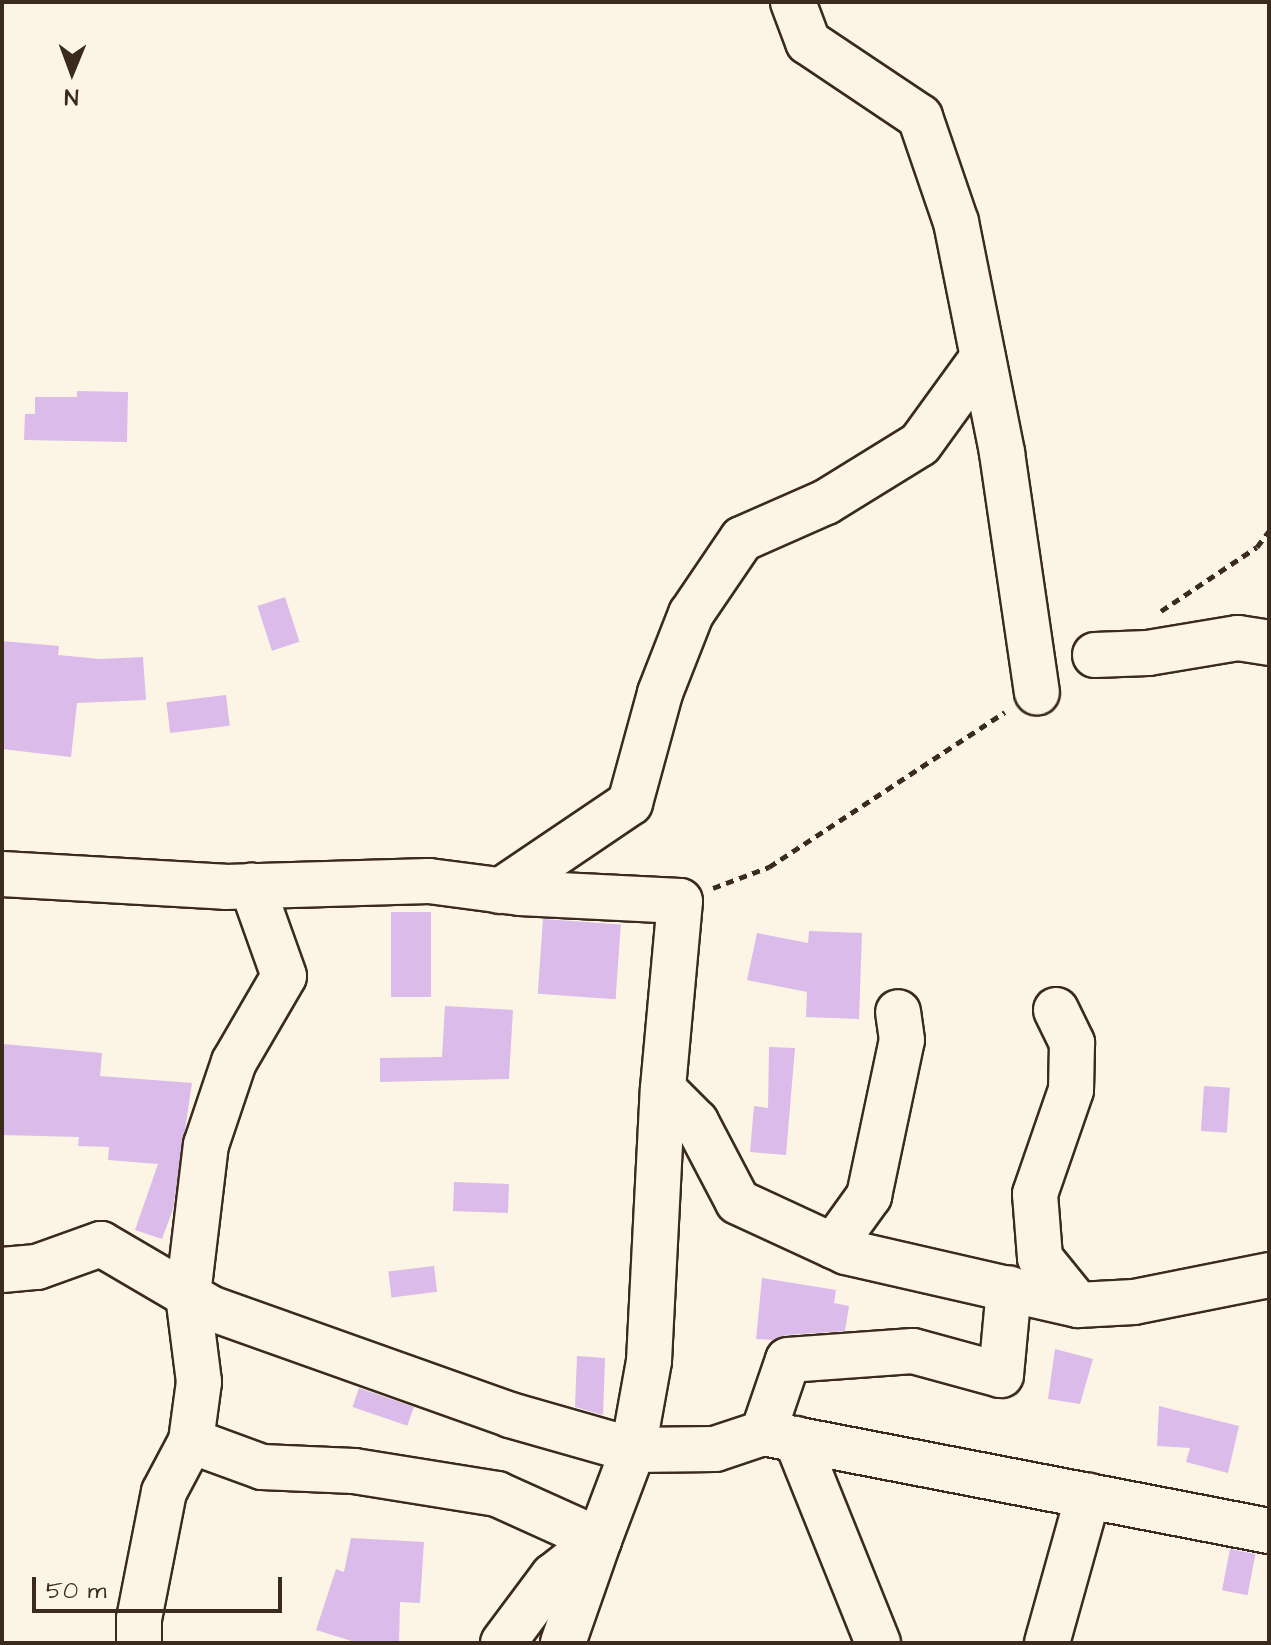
<!DOCTYPE html>
<html>
<head>
<meta charset="utf-8">
<style>
  body { margin:0 }
  #map { position:relative; width:1271px; height:1645px; overflow:hidden; background:#fcf5e5; font-family:"Architects Daughter",sans-serif }
  div>[style] { position:absolute }
  .building>* { inset:0; background:#dabbe9; transform-origin:0 0 }
  .path>* { height:5px; margin-top:-2.5px; transform-origin:0; background:repeating-linear-gradient(90deg,#3b2a1e 0 8px,transparent 0 14px) }
  .roads { filter:drop-shadow(2px 0 #3b2a1e) drop-shadow(-2px 0 #3b2a1e) drop-shadow(0 2px #3b2a1e) drop-shadow(0 -2px #3b2a1e) }
  .minor>* { height:44px; margin:-22px; padding:0 22px; transform-origin:22px; border-radius:22px; background:#fcf5e5 }
  span { translate:-50% -50%; white-space:nowrap; text-align:center; line-height:1.15; -webkit-text-stroke:8px #fcf5e5; paint-order:stroke }
  .frame { position:absolute; inset:0; border:4px solid #3b2a1e; pointer-events:none }
  .north { position:absolute; left:32px; top:32px; width:80px; height:80px; -webkit-text-stroke:6px #fcf5e5; paint-order:stroke; rotate:181deg; font-size:22px; font-weight:700; line-height:32px; text-align:center; color:#3b2a1e }
  .north::after { content:''; display:block; margin:auto; width:28px; height:36px; background:#3b2a1e; clip-path:polygon(50% 0,100% 100%,50% 72%,0 100%) }
  .scale { position:absolute; left:32px; top:1577px; width:250px; height:36px; box-sizing:border-box; border:4px solid #3b2a1e; border-top:0; padding-left:10px; font-size:24px; line-height:28px; white-space:nowrap; color:#3b2a1e; -webkit-text-stroke:6px #fcf5e5; paint-order:stroke }
</style>
</head>
<body>
<div id="map">
  <div class="building">
    <div style="clip-path:polygon(77px 391px,128px 392px,127px 442px,24px 440px,25px 414px,35px 414px,35px 397px,77px 397px)"></div>
    <div style="left:285px;top:597px;width:47px;height:29px;rotate:72deg"></div>
    <div style="clip-path:polygon(2px 641px,59px 646px,58px 655px,100px 659px,143px 657px,146px 700px,77px 703px,71px 757px,2px 749px)"></div>
    <div style="left:226px;top:695px;width:31px;height:60px;rotate:83deg"></div>
    <div style="left:391px;top:912px;width:40px;height:85px"></div>
    <div style="left:543px;top:919px;width:78px;height:75px;rotate:4deg"></div>
    <div style="clip-path:polygon(809px 931px,862px 933px,859px 1019px,806px 1017px,807px 992px,747px 980px,757px 933px,808px 943px)"></div>
    <div style="clip-path:polygon(445px 1006px,513px 1010px,509px 1079px,380px 1082px,380px 1058px,442px 1057px)"></div>
    <div style="clip-path:polygon(3px 1044px,102px 1053px,100px 1076px,192px 1083px,173px 1209px,162px 1239px,135px 1230px,158px 1164px,108px 1160px,109px 1147px,78px 1146px,79px 1137px,2px 1135px)"></div>
    <div style="clip-path:polygon(769px 1047px,795px 1048px,786px 1155px,750px 1152px,754px 1106px,768px 1108px)"></div>
    <div style="left:1204px;top:1086px;width:26px;height:45px;rotate:4deg"></div>
    <div style="left:454px;top:1182px;width:55px;height:29px;rotate:2deg"></div>
    <div style="left:434px;top:1266px;width:26px;height:46px;rotate:83deg"></div>
    <div style="clip-path:polygon(762px 1278px,836px 1290px,834px 1303px,849px 1306px,845px 1331px,786px 1335px,773px 1340px,756px 1339px)"></div>
    <div style="clip-path:polygon(1055px 1349px,1093px 1359px,1080px 1404px,1048px 1399px)"></div>
    <div style="clip-path:polygon(577px 1356px,605px 1358px,603px 1415px,575px 1407px)"></div>
    <div style="left:359px;top:1388px;width:58px;height:20px;rotate:19deg"></div>
    <div style="clip-path:polygon(1159px 1406px,1239px 1426px,1228px 1473px,1186px 1462px,1190px 1448px,1157px 1446px)"></div>
    <div style="clip-path:polygon(351px 1538px,424px 1542px,420px 1603px,400px 1602px,399px 1643px,358px 1643px,316px 1630px,336px 1569px,344px 1572px)"></div>
    <div style="left:1230px;top:1549px;width:26px;height:42px;rotate:11deg"></div>
  </div>
  <div class="path">
    <div style="left:1161px;top:611px;width:115px;rotate:-33.7deg"></div>
    <div style="left:1257px;top:547px;width:20px;rotate:-53deg"></div>
    <div style="left:713px;top:888px;width:60px;rotate:-20.6deg"></div>
    <div style="left:769px;top:867px;width:282px;rotate:-33.3deg"></div>
  </div>
  <div class="roads">
    <div class="minor">
      <div style="left:793px;top:2px;width:43px;rotate:69.4deg"></div>
      <div style="left:808px;top:42px;width:135px;rotate:33.8deg"></div>
      <div style="left:920px;top:117px;width:111px;rotate:71.1deg"></div>
      <div style="left:956px;top:222px;width:236px;rotate:78.7deg"></div>
      <div style="left:1002px;top:453px;width:242px;rotate:81.7deg"></div>
      <div style="left:1095px;top:655px;width:53px;rotate:-2.2deg"></div>
      <div style="left:1148px;top:653px;width:91px;rotate:-9.5deg"></div>
      <div style="left:1238px;top:638px;width:31px;rotate:9deg"></div>
      <div style="left:2px;top:874px;width:223px;rotate:3.3deg"></div>
      <div style="left:225px;top:887px;width:204px;rotate:-1.7deg"></div>
      <div style="left:429px;top:881px;width:92px;rotate:7.5deg"></div>
      <div style="left:520px;top:893px;width:160px;rotate:2.9deg"></div>
      <div style="left:680px;top:901px;width:189px;rotate:95.2deg"></div>
      <div style="left:663px;top:1089px;width:47px;rotate:45deg"></div>
      <div style="left:696px;top:1122px;width:90px;rotate:62.3deg"></div>
      <div style="left:738px;top:1202px;width:119px;rotate:24.8deg"></div>
      <div style="left:846px;top:1252px;width:238px;rotate:12.9deg"></div>
      <div style="left:1078px;top:1305px;width:56px;rotate:-3.1deg"></div>
      <div style="left:1134px;top:1302px;width:138px;rotate:-11.3deg"></div>
      <div style="left:500px;top:891px;width:157px;rotate:-34.1deg"></div>
      <div style="left:630px;top:803px;width:114px;rotate:-74.7deg"></div>
      <div style="left:660px;top:693px;width:85px;rotate:-68.6deg"></div>
      <div style="left:691px;top:614px;width:91px;rotate:-55.8deg"></div>
      <div style="left:742px;top:539px;width:92px;rotate:-23.8deg"></div>
      <div style="left:826px;top:502px;width:110px;rotate:-31.7deg"></div>
      <div style="left:920px;top:444px;width:107px;rotate:-54.1deg"></div>
      <div style="left:1056px;top:1010px;width:37px;rotate:64deg"></div>
      <div style="left:1072px;top:1043px;width:47px;rotate:91.2deg"></div>
      <div style="left:1071px;top:1090px;width:110px;rotate:109.1deg"></div>
      <div style="left:1035px;top:1194px;width:64px;rotate:85.5deg"></div>
      <div style="left:1040px;top:1258px;width:60px;rotate:51deg"></div>
      <div style="left:833px;top:1246px;width:62px;rotate:-54.2deg"></div>
      <div style="left:869px;top:1196px;width:159px;rotate:-78.1deg"></div>
      <div style="left:902px;top:1040px;width:28px;rotate:-98deg"></div>
      <div style="left:2px;top:1270px;width:35px;rotate:-5deg"></div>
      <div style="left:37px;top:1267px;width:68px;rotate:-19.8deg"></div>
      <div style="left:101px;top:1244px;width:126px;rotate:30.4deg"></div>
      <div style="left:210px;top:1308px;width:319px;rotate:19.6deg"></div>
      <div style="left:510px;top:1415px;width:128px;rotate:15.9deg"></div>
      <div style="left:633px;top:1450px;width:82px;rotate:-0.7deg"></div>
      <div style="left:715px;top:1449px;width:51px;rotate:-18.4deg"></div>
      <div style="left:763px;top:1433px;width:515px;rotate:10.96deg"></div>
      <div style="left:763px;top:1433px;width:77px;rotate:-71.1deg"></div>
      <div style="left:788px;top:1360px;width:125px;rotate:-4.1deg"></div>
      <div style="left:913px;top:1351px;width:91px;rotate:15.3deg"></div>
      <div style="left:1001px;top:1375px;width:87px;rotate:-84.7deg"></div>
      <div style="left:796px;top:1439px;width:220px;rotate:68.1deg"></div>
      <div style="left:191px;top:1441px;width:76px;rotate:20.1deg"></div>
      <div style="left:262px;top:1467px;width:92px;rotate:2.5deg"></div>
      <div style="left:354px;top:1471px;width:145px;rotate:9.1deg"></div>
      <div style="left:497px;top:1494px;width:112px;rotate:24.3deg"></div>
      <div style="left:599px;top:1540px;width:109px;rotate:109.3deg"></div>
      <div style="left:139px;top:1643px;width:24px;rotate:-90deg"></div>
      <div style="left:139px;top:1619px;width:129px;rotate:-78.9deg"></div>
      <div style="left:164px;top:1492px;width:58px;rotate:-62.1deg"></div>
      <div style="left:191px;top:1441px;width:60px;rotate:-82.3deg"></div>
      <div style="left:199px;top:1382px;width:88px;rotate:-97.2deg"></div>
      <div style="left:188px;top:1295px;width:151px;rotate:-83.2deg"></div>
      <div style="left:206px;top:1145px;width:88px;rotate:-71.4deg"></div>
      <div style="left:234px;top:1062px;width:99px;rotate:-59.8deg"></div>
      <div style="left:284px;top:976px;width:96px;rotate:-109.6deg"></div>
      <div style="left:503px;top:1643px;width:84px;rotate:-53.3deg"></div>
      <div style="left:553px;top:1576px;width:58px;rotate:-38deg"></div>
      <div style="left:599px;top:1540px;width:96px;rotate:-69.3deg"></div>
      <div style="left:633px;top:1450px;width:90px;rotate:-79.8deg"></div>
      <div style="left:649px;top:1361px;width:272px;rotate:-87.1deg"></div>
      <div style="left:1047px;top:1643px;width:153px;rotate:-74.4deg"></div>
    </div>
  </div>
  <div class="frame"></div>
  <div class="north">N</div>
  <div class="scale">50 m</div>
</div>
</body>
</html>
